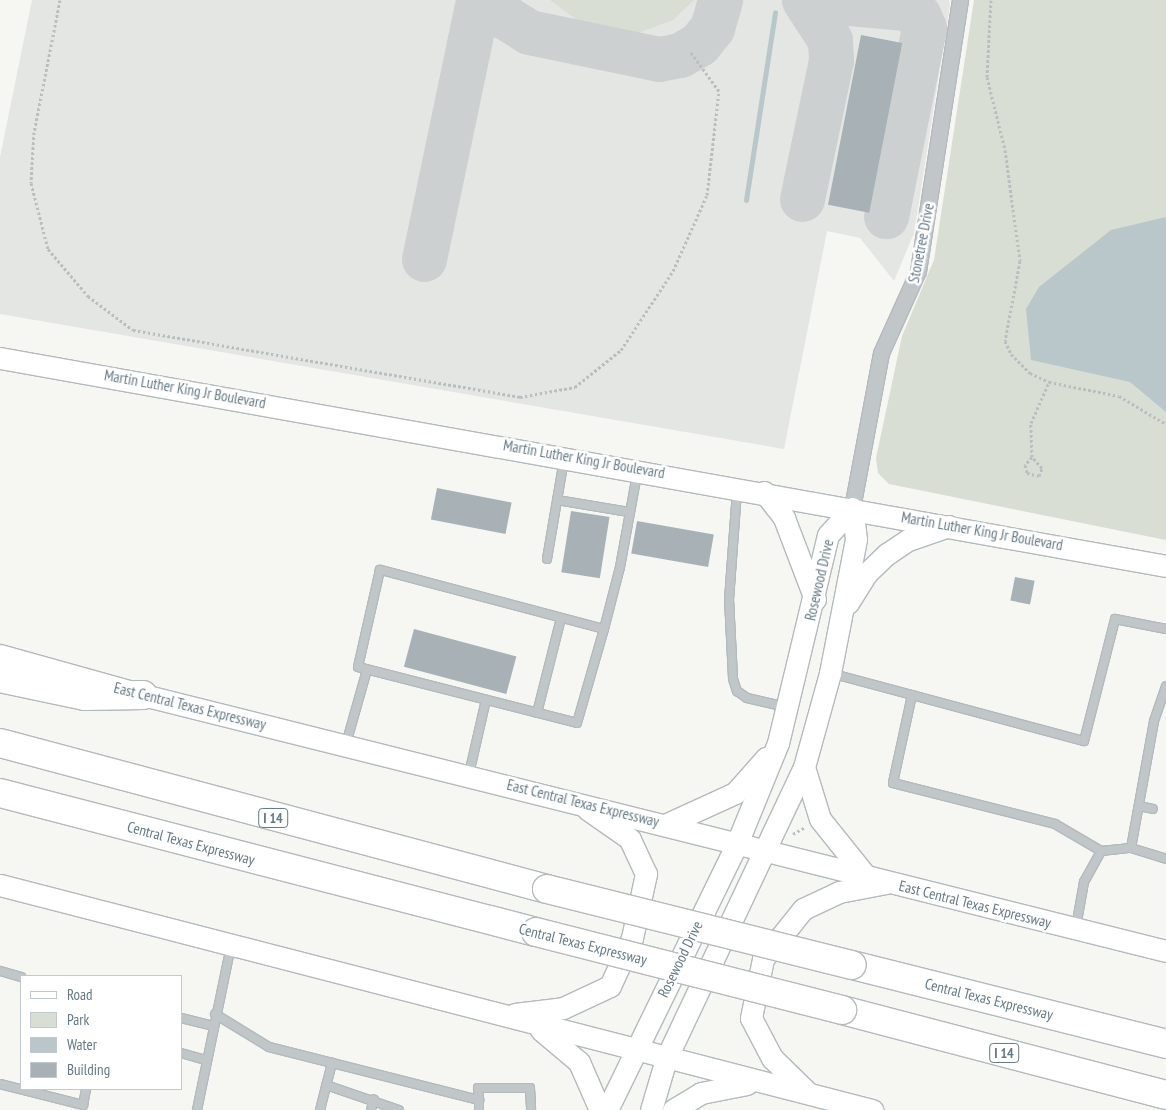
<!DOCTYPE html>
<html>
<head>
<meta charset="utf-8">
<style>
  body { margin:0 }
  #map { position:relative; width:1166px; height:1110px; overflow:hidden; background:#f6f6f3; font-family:"PT Sans Narrow",sans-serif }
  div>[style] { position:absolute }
  .built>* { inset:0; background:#e4e6e4 }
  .green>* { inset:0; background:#d8ded4 }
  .water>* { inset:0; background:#b9c7ca }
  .stream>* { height:5px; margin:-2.5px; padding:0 2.5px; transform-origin:2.5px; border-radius:2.5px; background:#b9c7ca }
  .taxiway>* { height:45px; margin:-22.5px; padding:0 22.5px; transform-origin:22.5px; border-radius:22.5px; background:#ccd0d0 }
  .building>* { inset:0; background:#a8b2b6; transform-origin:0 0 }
  .path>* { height:3px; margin-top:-1.5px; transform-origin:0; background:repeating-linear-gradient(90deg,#bbbec0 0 2.5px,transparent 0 5px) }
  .roads { filter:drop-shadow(1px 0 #b3babd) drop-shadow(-1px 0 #b3babd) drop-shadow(0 1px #b3babd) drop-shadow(0 -1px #b3babd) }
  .lane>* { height:8px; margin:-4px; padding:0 4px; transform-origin:4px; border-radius:4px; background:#c1c6c9 }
  .street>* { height:15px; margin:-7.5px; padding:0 7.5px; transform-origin:7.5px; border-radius:7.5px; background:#c1c6c9 }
  .secondary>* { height:21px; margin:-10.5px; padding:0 10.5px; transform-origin:10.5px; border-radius:10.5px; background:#fff }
  .highway>* { height:28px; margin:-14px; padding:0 14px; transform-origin:14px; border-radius:14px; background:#fff }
  .bridges { filter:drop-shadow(1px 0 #b6babc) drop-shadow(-1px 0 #b6babc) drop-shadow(0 1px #b6babc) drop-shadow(0 -1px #b6babc) }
  .highway-bridge>* { height:28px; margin:-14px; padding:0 14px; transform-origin:14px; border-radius:14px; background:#fff }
  span { translate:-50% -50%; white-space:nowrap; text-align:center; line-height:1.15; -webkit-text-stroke:5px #fff; paint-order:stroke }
  .shield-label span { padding:1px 4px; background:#fff; border:1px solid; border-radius:4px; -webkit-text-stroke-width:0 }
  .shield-label { font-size:14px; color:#647985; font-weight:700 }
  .street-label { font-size:15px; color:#647985 }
  .legend { position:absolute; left:20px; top:975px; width:162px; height:115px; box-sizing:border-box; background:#fff; border:1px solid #c1c9ce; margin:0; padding:6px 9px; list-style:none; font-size:15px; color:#647985 }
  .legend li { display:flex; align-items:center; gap:10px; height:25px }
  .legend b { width:25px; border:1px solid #c1c9ce }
</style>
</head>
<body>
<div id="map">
  <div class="built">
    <div style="clip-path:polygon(32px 0,949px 0,950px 5px,914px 233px,894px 281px,860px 238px,827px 231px,784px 449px,0 314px,0 157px)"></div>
  </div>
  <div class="green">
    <div style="clip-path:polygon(550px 0,694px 0,673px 20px,638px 33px,581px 23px)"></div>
    <div style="clip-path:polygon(974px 0,1166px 0,1166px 540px,889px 484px,878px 473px,876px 458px,902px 336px,934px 260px)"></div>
  </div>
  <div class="water">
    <div style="clip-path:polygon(1166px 217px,1166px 412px,1130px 382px,1031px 360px,1026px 309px,1039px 287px,1111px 230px)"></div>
  </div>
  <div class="stream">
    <div style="left:746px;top:200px;width:190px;rotate:-81.2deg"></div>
  </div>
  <div class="taxiway">
    <div style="left:493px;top:0;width:21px;rotate:55deg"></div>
    <div style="left:505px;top:17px;width:28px;rotate:32deg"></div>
    <div style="left:529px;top:32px;width:133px;rotate:11.7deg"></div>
    <div style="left:659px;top:59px;width:21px;rotate:-11deg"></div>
    <div style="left:680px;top:55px;width:22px;rotate:-30deg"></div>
    <div style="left:699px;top:44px;width:21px;rotate:-51deg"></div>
    <div style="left:712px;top:28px;width:29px;rotate:-74deg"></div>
    <div style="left:816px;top:0;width:90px;rotate:5.1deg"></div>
    <div style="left:906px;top:8px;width:15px;rotate:32deg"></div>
    <div style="left:919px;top:16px;width:13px;rotate:67deg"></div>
    <div style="left:924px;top:28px;width:192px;rotate:101.4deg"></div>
    <div style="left:802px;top:199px;width:142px;rotate:-78.2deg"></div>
    <div style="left:831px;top:60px;width:20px;rotate:-93deg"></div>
    <div style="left:830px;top:40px;width:48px;rotate:-123deg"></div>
    <div style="left:424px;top:259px;width:265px;rotate:-78.2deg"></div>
  </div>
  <div class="building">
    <div style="left:861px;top:35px;width:42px;height:173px;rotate:11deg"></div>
    <div style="left:437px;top:488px;width:76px;height:32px;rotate:11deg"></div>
    <div style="left:571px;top:511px;width:39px;height:62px;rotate:9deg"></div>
    <div style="left:637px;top:521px;width:78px;height:33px;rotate:10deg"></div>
    <div style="left:1015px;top:577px;width:20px;height:24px;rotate:11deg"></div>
    <div style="left:414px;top:629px;width:106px;height:39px;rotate:15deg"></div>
  </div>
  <div class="path">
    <div style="left:60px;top:0;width:135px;rotate:101.1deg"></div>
    <div style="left:34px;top:132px;width:51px;rotate:93.4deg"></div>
    <div style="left:31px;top:183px;width:68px;rotate:75.6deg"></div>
    <div style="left:48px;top:249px;width:62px;rotate:49.6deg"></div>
    <div style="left:88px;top:296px;width:56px;rotate:37.1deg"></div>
    <div style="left:133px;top:330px;width:393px;rotate:9.8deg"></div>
    <div style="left:520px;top:397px;width:56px;rotate:-10.3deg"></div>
    <div style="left:575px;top:387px;width:59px;rotate:-38.8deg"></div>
    <div style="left:621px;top:350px;width:95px;rotate:-56.6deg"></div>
    <div style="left:673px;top:271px;width:83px;rotate:-65.9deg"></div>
    <div style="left:707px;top:195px;width:105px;rotate:-83.4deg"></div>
    <div style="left:719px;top:91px;width:49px;rotate:-125.9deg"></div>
    <div style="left:991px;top:0;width:77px;rotate:93deg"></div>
    <div style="left:987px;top:77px;width:75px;rotate:76.1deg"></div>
    <div style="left:1005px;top:150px;width:112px;rotate:82.3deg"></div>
    <div style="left:1020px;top:261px;width:81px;rotate:100.6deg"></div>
    <div style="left:1005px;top:341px;width:14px;rotate:65deg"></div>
    <div style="left:1011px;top:354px;width:27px;rotate:45deg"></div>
    <div style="left:1030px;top:373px;width:21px;rotate:25deg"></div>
    <div style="left:1049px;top:382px;width:71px;rotate:11.3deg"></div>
    <div style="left:1119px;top:396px;width:55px;rotate:30.8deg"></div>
    <div style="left:1032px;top:457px;width:11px;rotate:131deg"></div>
    <div style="left:1025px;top:465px;width:8px;rotate:76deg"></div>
    <div style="left:1027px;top:473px;width:12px;rotate:14deg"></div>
    <div style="left:1039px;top:476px;width:9px;rotate:-69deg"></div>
    <div style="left:1042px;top:468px;width:15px;rotate:-132deg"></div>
    <div style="left:1032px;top:457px;width:34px;rotate:-92deg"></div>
    <div style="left:1031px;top:423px;width:45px;rotate:-66.3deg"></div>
    <div style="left:793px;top:834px;width:14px;rotate:-30deg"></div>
  </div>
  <div class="roads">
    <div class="lane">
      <div style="left:737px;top:491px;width:108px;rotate:94.2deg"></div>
      <div style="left:729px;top:599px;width:80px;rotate:87.1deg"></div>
      <div style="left:733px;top:679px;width:13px;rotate:72deg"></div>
      <div style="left:737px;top:691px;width:12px;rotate:35deg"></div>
      <div style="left:747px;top:698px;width:40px;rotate:13deg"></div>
      <div style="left:557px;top:500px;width:73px;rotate:9.5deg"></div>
      <div style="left:547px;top:559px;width:100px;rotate:-80.3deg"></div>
      <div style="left:604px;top:629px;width:232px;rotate:-165.2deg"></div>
      <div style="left:380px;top:570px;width:99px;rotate:102.8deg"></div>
      <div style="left:358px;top:667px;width:226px;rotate:14.3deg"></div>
      <div style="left:577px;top:723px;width:98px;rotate:-74deg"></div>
      <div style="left:604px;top:629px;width:64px;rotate:-75.5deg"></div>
      <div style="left:620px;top:567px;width:95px;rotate:-79.6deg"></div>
      <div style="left:830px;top:673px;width:263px;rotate:15deg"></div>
      <div style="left:1084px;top:741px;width:126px;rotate:-75.7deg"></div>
      <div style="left:1115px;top:619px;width:52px;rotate:11.1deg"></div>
      <div style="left:912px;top:695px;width:90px;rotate:102.2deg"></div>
      <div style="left:893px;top:783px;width:167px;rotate:14.2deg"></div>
      <div style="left:1055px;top:824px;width:53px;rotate:30.4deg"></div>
      <div style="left:537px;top:713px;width:98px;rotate:-75.8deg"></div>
      <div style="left:346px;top:744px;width:77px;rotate:-74.2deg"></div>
      <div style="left:469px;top:774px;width:76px;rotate:-77.1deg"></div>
      <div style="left:1139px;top:806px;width:14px;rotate:12deg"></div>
      <div style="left:1131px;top:848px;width:37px;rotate:17deg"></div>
      <div style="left:1076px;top:927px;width:46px;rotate:-79.9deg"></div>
      <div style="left:1084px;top:882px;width:35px;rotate:-61deg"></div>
      <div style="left:1101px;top:851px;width:30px;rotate:-6deg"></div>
      <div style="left:1131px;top:848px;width:129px;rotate:-79.7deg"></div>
      <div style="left:1154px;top:721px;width:37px;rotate:-71deg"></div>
      <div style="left:0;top:971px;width:22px;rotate:16deg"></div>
      <div style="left:215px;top:1014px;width:63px;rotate:31.4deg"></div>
      <div style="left:269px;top:1047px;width:217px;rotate:14.2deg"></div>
      <div style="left:479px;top:1100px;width:10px;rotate:90deg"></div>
      <div style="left:181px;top:1018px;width:32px;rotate:14deg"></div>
      <div style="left:181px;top:1053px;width:26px;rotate:16deg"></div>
      <div style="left:0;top:1084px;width:86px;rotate:14.2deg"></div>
      <div style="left:83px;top:1105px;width:16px;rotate:-79deg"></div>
      <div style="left:326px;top:1085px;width:77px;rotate:18.9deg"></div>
      <div style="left:479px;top:1100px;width:12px;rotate:-95deg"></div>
      <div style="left:478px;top:1088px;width:52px"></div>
      <div style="left:530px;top:1088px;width:22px;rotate:87deg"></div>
      <div style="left:197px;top:1110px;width:167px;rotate:-78.3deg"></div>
      <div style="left:320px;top:1110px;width:49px;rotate:-75.7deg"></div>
      <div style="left:371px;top:1110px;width:11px;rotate:-75deg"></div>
    </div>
    <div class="street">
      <div style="left:852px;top:508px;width:158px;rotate:-79.4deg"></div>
      <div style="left:881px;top:353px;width:90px;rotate:-65.7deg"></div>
      <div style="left:918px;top:271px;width:274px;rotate:-81.2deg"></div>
    </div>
    <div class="secondary">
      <div style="left:0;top:358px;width:1184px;rotate:10.11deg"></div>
      <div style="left:764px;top:492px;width:33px;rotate:52deg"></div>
      <div style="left:784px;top:518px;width:87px;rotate:69.1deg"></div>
      <div style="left:848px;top:603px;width:36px;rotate:-58deg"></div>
      <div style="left:867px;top:573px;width:28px;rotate:-44deg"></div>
      <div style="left:887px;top:554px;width:25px;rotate:-34deg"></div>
      <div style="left:908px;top:540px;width:43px;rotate:-18.9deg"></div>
      <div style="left:0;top:655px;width:148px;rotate:15.6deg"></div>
      <div style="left:143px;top:695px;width:1055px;rotate:14.05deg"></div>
      <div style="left:804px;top:767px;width:54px;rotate:72.9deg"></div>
      <div style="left:820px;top:819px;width:70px;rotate:51.3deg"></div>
      <div style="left:667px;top:824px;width:75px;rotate:-24.5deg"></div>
      <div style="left:735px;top:793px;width:47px;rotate:-48.5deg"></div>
      <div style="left:0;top:885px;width:901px;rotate:14.47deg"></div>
      <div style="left:515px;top:1014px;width:48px;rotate:-7.1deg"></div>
      <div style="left:563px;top:1008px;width:52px;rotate:-25.1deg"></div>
      <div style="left:610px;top:986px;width:53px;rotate:-65.4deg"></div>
      <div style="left:632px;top:938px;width:66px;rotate:-77.7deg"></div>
      <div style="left:646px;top:874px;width:38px;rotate:-115deg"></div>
      <div style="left:630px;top:839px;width:52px;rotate:-145.1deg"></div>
      <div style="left:541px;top:1030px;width:50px;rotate:40.1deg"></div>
      <div style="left:579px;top:1062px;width:52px;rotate:66.4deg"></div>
      <div style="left:808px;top:1093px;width:50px;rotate:-135.8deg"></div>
      <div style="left:772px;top:1058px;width:45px;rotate:-117.7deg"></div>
      <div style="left:751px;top:1018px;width:60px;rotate:-78.5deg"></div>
      <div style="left:763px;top:959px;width:64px;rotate:-51.3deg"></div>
      <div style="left:803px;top:909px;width:40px;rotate:-25deg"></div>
      <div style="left:839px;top:892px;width:48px;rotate:-10.8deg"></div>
      <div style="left:607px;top:1110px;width:299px;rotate:-64deg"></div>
      <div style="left:738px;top:841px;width:106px;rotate:-67.8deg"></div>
      <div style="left:778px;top:743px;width:214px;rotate:-76.5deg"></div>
      <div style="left:828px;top:535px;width:36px;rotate:-48deg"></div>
      <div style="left:651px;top:1110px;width:53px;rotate:-73.6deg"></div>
      <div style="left:666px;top:1059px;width:323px;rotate:-64.7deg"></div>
      <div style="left:804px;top:767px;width:98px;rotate:-74.5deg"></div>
      <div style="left:830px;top:673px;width:136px;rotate:-79deg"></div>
      <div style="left:856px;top:539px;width:31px;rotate:-97deg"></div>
      <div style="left:673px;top:1110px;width:33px;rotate:-31deg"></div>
      <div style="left:701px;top:1093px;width:47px;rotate:-11.1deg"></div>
    </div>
    <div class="highway">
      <div style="left:0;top:678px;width:87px;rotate:12deg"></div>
      <div style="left:85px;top:696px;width:58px;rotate:-1deg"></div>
      <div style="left:0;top:743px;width:566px;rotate:14.94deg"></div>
      <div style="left:0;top:793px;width:554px;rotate:14.54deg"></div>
      <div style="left:852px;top:965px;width:324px;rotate:14.1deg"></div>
      <div style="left:842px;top:1010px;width:335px;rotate:14.7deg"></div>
    </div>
  </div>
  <div class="bridges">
    <div class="highway-bridge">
      <div style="left:547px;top:889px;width:314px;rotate:14deg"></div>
      <div style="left:536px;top:932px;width:316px;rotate:14.3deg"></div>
    </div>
  </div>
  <div class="shield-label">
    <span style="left:273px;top:818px">I 14</span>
    <span style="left:1004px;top:1053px">I 14</span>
  </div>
  <div class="street-label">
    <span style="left:921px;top:243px;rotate:-79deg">Stonetree Drive</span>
    <span style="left:185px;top:389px;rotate:10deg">Martin Luther King Jr Boulevard</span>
    <span style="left:584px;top:459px;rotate:10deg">Martin Luther King Jr Boulevard</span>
    <span style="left:982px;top:531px;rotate:10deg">Martin Luther King Jr Boulevard</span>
    <span style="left:819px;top:580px;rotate:-77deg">Rosewood Drive</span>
    <span style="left:190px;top:706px;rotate:14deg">East Central Texas Expressway</span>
    <span style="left:583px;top:803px;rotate:14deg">East Central Texas Expressway</span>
    <span style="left:191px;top:843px;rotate:15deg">Central Texas Expressway</span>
    <span style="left:975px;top:904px;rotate:14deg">East Central Texas Expressway</span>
    <span style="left:583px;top:944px;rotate:14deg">Central Texas Expressway</span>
    <span style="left:680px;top:959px;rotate:-64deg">Rosewood Drive</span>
    <span style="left:989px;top:999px;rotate:14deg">Central Texas Expressway</span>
  </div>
  <ul class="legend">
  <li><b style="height:6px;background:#fff"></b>Road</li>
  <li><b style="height:14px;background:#d8ded4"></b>Park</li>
  <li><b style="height:14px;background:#b9c7ca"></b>Water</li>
  <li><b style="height:14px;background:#a8b2b6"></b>Building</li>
  </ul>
</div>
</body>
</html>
